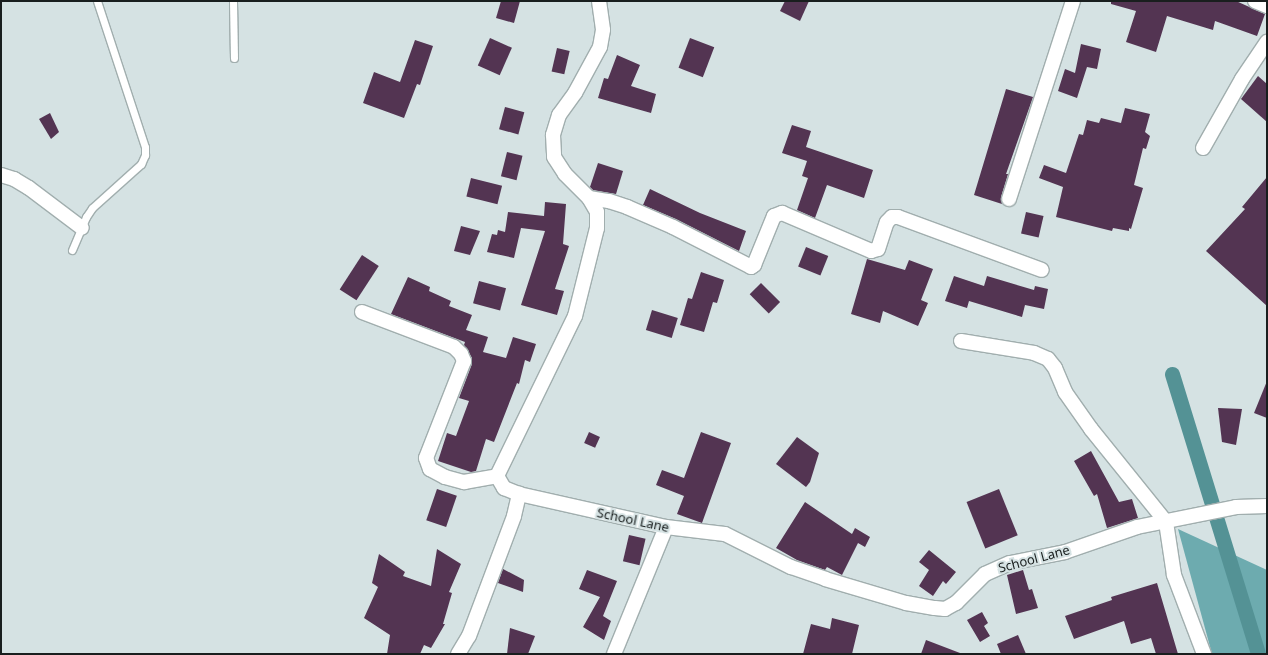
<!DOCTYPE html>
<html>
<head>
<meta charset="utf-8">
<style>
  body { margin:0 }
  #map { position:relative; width:1268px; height:655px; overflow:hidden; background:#d5e2e3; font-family:"Noto Sans",sans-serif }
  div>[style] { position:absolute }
  .forest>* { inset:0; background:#6dabaf }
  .canal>* { height:15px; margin:-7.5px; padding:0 7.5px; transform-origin:7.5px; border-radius:7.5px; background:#549295 }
  .building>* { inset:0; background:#533452; transform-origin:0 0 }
  .roads { filter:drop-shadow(1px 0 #a1aeae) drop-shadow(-1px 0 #a1aeae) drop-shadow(0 1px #a1aeae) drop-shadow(0 -1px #a1aeae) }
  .lane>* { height:7px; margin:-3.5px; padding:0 3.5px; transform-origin:3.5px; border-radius:3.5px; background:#fff }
  .street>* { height:14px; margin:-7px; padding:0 7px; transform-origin:7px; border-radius:7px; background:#fff }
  span { translate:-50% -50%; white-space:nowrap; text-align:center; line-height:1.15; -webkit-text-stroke:4px #d5e2e3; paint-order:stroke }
  .street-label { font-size:13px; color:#191e1e }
  .frame { position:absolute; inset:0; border:2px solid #191e1e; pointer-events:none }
</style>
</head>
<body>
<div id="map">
  <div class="forest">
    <div style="clip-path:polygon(1178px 529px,1267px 570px,1267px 654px,1212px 654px)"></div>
  </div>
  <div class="canal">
    <div style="left:1172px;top:374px;width:293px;rotate:72.9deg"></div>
  </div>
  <div class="building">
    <div style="clip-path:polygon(501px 1px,520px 1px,514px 23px,496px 18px)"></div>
    <div style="clip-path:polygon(785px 1px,809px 1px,800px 21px,780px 11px)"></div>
    <div style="clip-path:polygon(1111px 1px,1236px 1px,1265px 14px,1257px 36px,1215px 21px,1213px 30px,1167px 16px,1156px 52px,1126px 42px,1136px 11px,1111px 4px)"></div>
    <div style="left:490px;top:38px;width:24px;height:30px;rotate:24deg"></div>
    <div style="left:690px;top:38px;width:26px;height:32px;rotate:21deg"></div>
    <div style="clip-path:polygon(415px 40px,433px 46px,420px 85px,417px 84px,404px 118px,363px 103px,374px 72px,400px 82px)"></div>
    <div style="clip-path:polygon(1081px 44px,1101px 49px,1097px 69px,1087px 67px,1077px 98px,1058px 91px,1065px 69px,1075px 73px)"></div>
    <div style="left:557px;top:48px;width:13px;height:24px;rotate:13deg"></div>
    <div style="clip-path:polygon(617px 55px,640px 65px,631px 86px,656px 94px,651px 113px,598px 98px,604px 78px,608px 79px)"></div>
    <div style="clip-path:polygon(1258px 76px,1267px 84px,1267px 122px,1241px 99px)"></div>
    <div style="clip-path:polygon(1006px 89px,1033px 97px,1006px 174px,1008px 174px,1001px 197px,1002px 204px,974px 195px)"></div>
    <div style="left:505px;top:107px;width:20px;height:23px;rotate:15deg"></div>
    <div style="clip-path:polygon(1125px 108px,1150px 114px,1145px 132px,1150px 136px,1146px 149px,1143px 148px,1134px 185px,1143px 188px,1131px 229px,1129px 228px,1129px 231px,1113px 228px,1112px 231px,1056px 217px,1063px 187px,1039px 178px,1044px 165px,1066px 173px,1079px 134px,1083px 135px,1087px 120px,1099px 123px,1101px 118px,1121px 123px)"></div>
    <div style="clip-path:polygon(50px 113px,59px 132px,51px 139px,39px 119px)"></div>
    <div style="clip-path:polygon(792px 125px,811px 131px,806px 147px,873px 170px,864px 198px,827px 185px,815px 218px,797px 210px,808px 178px,802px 176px,807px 161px,782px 153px)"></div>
    <div style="left:507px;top:152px;width:16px;height:25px;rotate:14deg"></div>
    <div style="clip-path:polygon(598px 163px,623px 171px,616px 194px,593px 190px,590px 187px)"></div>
    <div style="clip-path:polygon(1267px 177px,1267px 306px,1206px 251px,1245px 209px,1242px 207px)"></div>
    <div style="left:471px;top:178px;width:32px;height:19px;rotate:14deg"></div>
    <div style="clip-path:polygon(650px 189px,700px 213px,746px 231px,739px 251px,676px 219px,643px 205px)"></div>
    <div style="clip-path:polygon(545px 202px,566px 204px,563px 244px,569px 246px,555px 289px,564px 291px,557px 315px,521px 305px,545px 231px,521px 228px,514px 258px,487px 252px,492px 234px,497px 235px,498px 230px,505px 232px,508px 212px,544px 216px)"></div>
    <div style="left:1026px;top:212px;width:18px;height:22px;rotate:13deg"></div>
    <div style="clip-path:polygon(461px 226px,480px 231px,470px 255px,454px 251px)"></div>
    <div style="left:806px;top:247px;width:24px;height:21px;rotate:22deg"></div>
    <div style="left:362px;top:255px;width:20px;height:41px;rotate:33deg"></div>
    <div style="clip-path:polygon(867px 259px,905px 270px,909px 260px,933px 269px,921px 300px,928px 303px,918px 326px,883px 311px,880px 323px,851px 314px)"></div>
    <div style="clip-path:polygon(701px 272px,724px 280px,717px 303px,713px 302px,704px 332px,680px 325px,688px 298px,692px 299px)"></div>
    <div style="clip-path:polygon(954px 276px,984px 286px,987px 276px,1034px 290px,1035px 286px,1048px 289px,1044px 309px,1025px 305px,1022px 317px,969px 301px,967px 308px,945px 301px)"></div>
    <div style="clip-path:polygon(408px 277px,430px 287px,429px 291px,451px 301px,449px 306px,472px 315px,466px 330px,488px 337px,483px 352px,506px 358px,513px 337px,536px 344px,530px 362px,525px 360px,519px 384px,517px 383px,494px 442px,486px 439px,476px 471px,471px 472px,438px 461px,447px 433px,456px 436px,469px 401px,459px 398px,472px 364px,472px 358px,464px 345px,465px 342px,391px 314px)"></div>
    <div style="left:479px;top:281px;width:28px;height:23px;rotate:15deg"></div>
    <div style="left:761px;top:283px;width:27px;height:16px;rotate:45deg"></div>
    <div style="left:652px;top:310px;width:27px;height:21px;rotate:17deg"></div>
    <div style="clip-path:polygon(1267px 381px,1267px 418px,1254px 413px)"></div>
    <div style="clip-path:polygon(1218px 408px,1242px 409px,1236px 445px,1222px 442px)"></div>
    <div style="left:589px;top:432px;width:12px;height:12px;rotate:24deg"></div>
    <div style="clip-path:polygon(701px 432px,731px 443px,702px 523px,677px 514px,684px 496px,656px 485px,662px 470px,684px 478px)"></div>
    <div style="clip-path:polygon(797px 437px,819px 453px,810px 482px,806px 487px,776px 464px)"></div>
    <div style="clip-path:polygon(1091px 451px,1119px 502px,1132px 499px,1138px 518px,1107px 528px,1097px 494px,1094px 496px,1074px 461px)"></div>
    <div style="left:437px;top:489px;width:21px;height:33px;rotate:19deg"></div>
    <div style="left:999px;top:489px;width:50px;height:35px;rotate:68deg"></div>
    <div style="clip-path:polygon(805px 502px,852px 534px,855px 528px,870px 537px,865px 547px,858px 543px,842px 575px,827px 567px,825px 570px,797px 560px,776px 548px)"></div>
    <div style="left:629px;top:535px;width:17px;height:27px;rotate:13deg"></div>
    <div style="clip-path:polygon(437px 549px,461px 564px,449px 592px,452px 593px,443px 624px,445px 624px,431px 648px,424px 645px,420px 654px,387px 654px,390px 635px,364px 618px,378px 587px,372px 583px,379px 554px,405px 572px,403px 576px,431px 586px)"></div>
    <div style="clip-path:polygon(929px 550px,956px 572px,946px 584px,943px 581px,933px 596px,919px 586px,929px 570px,919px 562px)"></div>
    <div style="clip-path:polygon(503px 569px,524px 580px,523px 592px,498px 583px)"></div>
    <div style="clip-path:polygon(587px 570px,617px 581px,603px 616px,611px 621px,604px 640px,583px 627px,600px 597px,579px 589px)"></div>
    <div style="clip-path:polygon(1023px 570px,1029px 590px,1032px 589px,1038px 608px,1016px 614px,1007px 575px)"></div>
    <div style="clip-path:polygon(1157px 583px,1178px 654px,1156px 654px,1151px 638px,1131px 644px,1124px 621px,1074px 639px,1065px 616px,1112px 600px,1111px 597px)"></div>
    <div style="clip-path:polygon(982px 612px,988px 623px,984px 626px,990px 636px,980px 642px,967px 620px)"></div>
    <div style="clip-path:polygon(832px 618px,859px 625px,852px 654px,803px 654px,811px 624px,830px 629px)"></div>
    <div style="clip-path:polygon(510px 628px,535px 636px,528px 654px,507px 654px)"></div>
    <div style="clip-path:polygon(1018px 635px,1026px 654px,1001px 654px,997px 644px)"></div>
    <div style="clip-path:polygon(926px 640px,960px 653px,960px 654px,921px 654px)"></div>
  </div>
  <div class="roads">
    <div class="lane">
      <div style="left:233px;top:1px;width:57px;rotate:89deg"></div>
      <div style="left:72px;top:250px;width:36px;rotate:-67deg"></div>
      <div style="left:86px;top:217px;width:11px;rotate:-56deg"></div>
      <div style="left:92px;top:208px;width:66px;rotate:-41.9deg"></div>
      <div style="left:141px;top:164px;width:10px;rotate:-66deg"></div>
      <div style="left:145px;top:155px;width:8px;rotate:-90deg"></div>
      <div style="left:145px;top:147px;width:154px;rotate:-108.2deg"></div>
    </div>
    <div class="street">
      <div style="left:599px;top:1px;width:29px;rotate:82deg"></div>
      <div style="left:603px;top:30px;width:17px;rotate:100deg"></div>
      <div style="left:600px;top:47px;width:52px;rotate:118.5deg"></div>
      <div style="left:575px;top:93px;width:27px;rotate:126deg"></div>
      <div style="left:559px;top:115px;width:21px;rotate:107deg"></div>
      <div style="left:553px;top:135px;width:22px;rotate:87deg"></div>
      <div style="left:554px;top:157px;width:20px;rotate:57deg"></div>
      <div style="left:565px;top:174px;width:34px;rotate:45deg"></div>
      <div style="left:589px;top:198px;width:16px;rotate:60deg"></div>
      <div style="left:597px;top:212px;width:16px;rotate:90deg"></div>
      <div style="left:597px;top:228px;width:91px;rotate:104deg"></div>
      <div style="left:575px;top:316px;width:178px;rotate:116deg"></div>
      <div style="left:497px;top:476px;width:14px;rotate:60deg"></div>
      <div style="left:504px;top:488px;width:16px;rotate:22deg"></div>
      <div style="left:519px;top:494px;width:151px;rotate:12.7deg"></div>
      <div style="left:666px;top:527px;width:59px;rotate:6.8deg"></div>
      <div style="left:725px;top:534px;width:74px;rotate:26.6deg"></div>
      <div style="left:791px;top:567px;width:36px;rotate:19deg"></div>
      <div style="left:825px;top:579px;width:84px;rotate:16.5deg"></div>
      <div style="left:906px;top:603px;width:29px;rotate:10deg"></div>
      <div style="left:935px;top:608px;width:10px;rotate:6deg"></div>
      <div style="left:945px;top:609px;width:13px;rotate:-29deg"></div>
      <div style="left:956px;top:603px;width:41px;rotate:-45deg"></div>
      <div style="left:985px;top:574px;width:27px;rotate:-24deg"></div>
      <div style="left:1010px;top:563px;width:56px;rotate:-11.3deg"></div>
      <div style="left:1065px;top:552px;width:76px;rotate:-19.1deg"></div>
      <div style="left:1137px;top:527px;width:101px;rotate:-11.4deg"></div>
      <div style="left:1236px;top:507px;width:31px;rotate:-2deg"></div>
      <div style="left:1255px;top:1px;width:13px;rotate:23deg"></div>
      <div style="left:1203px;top:148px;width:79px;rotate:-60.5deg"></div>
      <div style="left:1242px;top:79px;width:45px;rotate:-56deg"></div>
      <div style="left:1px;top:175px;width:14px;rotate:17deg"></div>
      <div style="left:14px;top:179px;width:17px;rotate:31deg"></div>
      <div style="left:29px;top:188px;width:66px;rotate:37deg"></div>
      <div style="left:589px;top:198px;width:20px;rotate:9deg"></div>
      <div style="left:609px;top:201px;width:19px;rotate:18deg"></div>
      <div style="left:627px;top:207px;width:50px;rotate:23.5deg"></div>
      <div style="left:673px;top:227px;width:88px;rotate:27.1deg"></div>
      <div style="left:751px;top:267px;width:4px;rotate:-34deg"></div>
      <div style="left:754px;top:265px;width:53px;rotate:-67.8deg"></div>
      <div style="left:774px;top:216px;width:9px;rotate:-21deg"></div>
      <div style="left:782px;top:213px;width:97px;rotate:23.1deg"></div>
      <div style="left:871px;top:251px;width:7px;rotate:-16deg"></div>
      <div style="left:878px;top:249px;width:28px;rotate:-72deg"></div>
      <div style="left:887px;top:222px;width:7px;rotate:-45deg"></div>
      <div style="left:892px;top:217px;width:6px"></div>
      <div style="left:898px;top:217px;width:153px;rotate:20.2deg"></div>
      <div style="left:1009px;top:199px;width:208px;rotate:-72.1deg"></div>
      <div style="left:362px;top:312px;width:98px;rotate:20.8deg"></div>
      <div style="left:454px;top:347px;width:10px;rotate:45deg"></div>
      <div style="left:461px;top:354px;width:8px;rotate:67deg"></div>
      <div style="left:464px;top:361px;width:104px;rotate:111.4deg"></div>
      <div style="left:426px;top:458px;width:12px;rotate:70deg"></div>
      <div style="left:430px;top:469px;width:17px;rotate:28deg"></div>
      <div style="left:445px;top:477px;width:20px;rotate:15deg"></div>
      <div style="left:464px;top:482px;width:34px;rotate:-10deg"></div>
      <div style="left:961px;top:341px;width:74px;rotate:9.3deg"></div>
      <div style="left:1034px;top:353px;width:15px;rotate:23deg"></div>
      <div style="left:1048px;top:359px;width:11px;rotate:52deg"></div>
      <div style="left:1055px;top:368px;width:26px;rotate:67deg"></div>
      <div style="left:1065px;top:392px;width:45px;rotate:54.9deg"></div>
      <div style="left:1091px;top:429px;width:119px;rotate:51.1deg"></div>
      <div style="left:1166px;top:522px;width:54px;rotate:81.4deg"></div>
      <div style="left:1174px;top:575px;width:85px;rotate:69.2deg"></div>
      <div style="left:458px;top:654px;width:21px;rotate:-59deg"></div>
      <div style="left:469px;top:636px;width:128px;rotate:-69.4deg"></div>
      <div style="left:514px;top:516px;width:23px;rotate:-77deg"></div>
      <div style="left:614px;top:654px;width:137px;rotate:-67.7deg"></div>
    </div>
  </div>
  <div class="street-label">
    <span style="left:633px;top:520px;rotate:12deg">School Lane</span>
    <span style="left:1034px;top:559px;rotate:-15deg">School Lane</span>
  </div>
  <div class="frame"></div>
</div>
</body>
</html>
